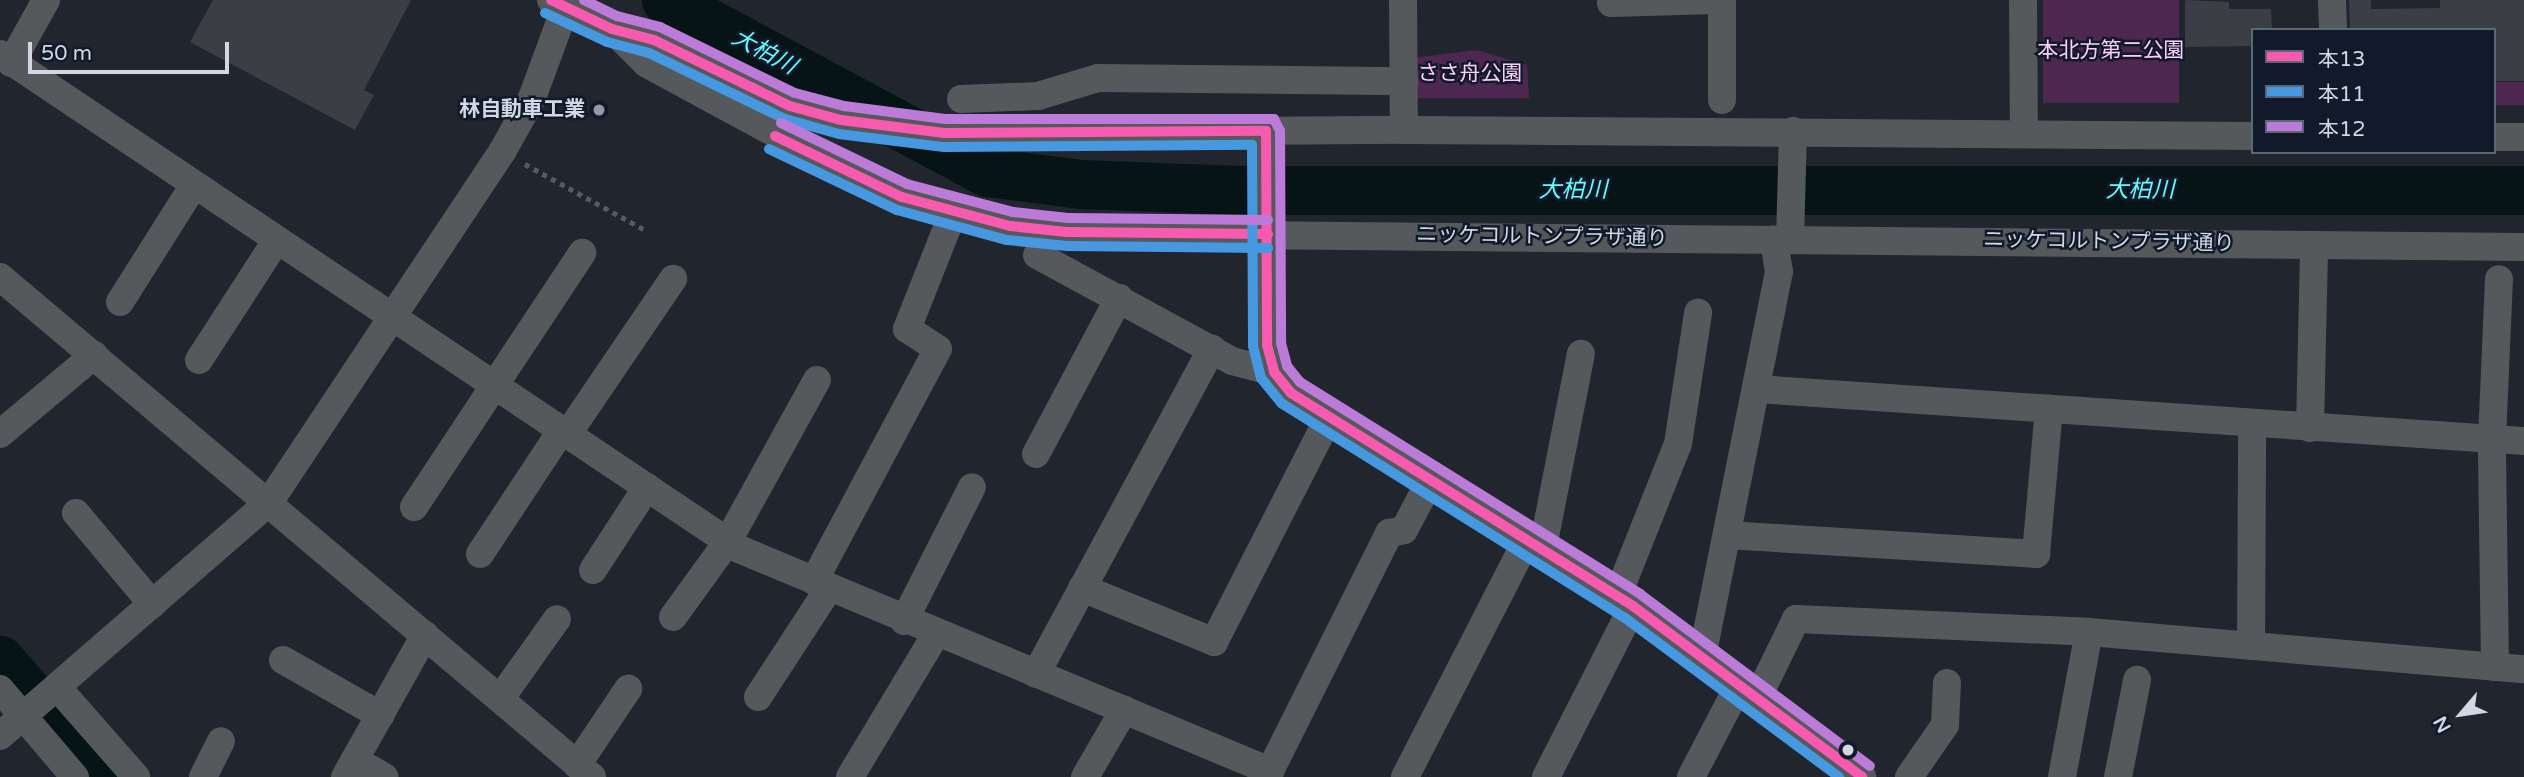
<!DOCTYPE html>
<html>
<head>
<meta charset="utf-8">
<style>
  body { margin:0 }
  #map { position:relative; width:2524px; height:777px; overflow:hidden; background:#20252e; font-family:"Varela Round","Noto Sans JP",sans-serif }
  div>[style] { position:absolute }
  .green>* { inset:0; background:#4d274f; transform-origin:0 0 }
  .river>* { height:49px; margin:-24.5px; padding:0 24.5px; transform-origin:24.5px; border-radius:24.5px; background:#071415 }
  .building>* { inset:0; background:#3c3e46 }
  .path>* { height:4.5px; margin-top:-2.25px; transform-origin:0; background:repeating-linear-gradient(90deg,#575b5f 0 5px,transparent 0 10px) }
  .minor>* { height:28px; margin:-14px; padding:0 14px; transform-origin:14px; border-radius:14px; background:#55595c }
  .bus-1>* { height:10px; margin:-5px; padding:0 5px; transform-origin:5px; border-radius:5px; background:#f75aaf }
  .bus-2>* { height:10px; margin:-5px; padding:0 5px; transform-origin:5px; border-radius:5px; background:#4699e1 }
  .bus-3>* { height:10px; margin:-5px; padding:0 5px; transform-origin:5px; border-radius:5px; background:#bd7bd9 }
  .dots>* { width:19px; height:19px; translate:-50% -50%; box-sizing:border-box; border:4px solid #111a2a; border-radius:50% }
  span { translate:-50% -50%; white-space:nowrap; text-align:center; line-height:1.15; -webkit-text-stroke:5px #111a2a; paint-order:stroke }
  .park-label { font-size:21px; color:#fbcef9 }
  .poi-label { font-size:21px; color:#d1d8e3; font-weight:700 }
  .right { translate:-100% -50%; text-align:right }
  .street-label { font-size:21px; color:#d1d8e3 }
  .water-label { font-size:23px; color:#67fafb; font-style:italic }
  .legend { position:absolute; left:2251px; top:28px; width:245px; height:126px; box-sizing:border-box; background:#111a2a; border:2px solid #5e6674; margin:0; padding:9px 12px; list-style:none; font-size:21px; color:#d1d8e3 }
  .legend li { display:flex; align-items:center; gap:14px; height:35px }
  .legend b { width:35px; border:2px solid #5e6674 }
  .north { position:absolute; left:2426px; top:679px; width:70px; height:70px; -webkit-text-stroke:5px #111a2a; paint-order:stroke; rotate:241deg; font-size:19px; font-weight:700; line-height:28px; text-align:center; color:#d1d8e3 }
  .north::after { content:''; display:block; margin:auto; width:24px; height:32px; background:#d1d8e3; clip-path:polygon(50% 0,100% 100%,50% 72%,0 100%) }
  .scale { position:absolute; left:28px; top:42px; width:201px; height:32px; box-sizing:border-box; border:4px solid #d1d8e3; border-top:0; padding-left:9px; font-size:21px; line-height:24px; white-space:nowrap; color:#d1d8e3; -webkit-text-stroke:5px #111a2a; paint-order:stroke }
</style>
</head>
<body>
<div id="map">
  <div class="green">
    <div style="left:2043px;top:0;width:136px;height:103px"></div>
    <div style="clip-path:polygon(1477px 50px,1527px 65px,1529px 98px,1413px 98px,1412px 58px)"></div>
    <div style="left:2494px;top:82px;width:30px;height:23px"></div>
  </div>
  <div class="river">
    <div style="left:666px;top:0;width:364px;rotate:28.2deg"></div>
    <div style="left:987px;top:172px;width:95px;rotate:7.3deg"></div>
    <div style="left:1081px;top:184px;width:157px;rotate:2.2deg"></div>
    <div style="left:1238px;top:190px;width:1286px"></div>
    <div style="left:0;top:660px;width:155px;rotate:49.2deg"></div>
  </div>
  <div class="building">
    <div style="clip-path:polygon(213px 0,411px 0,364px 90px,374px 95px,355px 130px,190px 42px)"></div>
    <div style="clip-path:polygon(2185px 0,2229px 2px,2229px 9px,2271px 9px,2272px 30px,2253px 30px,2253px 46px,2185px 47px)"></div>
    <div style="clip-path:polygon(2349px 0,2371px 0,2371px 9px,2440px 8px,2440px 0,2524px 0,2524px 81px,2494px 81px,2494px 30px,2350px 30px)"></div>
  </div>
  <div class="path">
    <div style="left:525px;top:164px;width:139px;rotate:28.8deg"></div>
  </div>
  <div class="minor">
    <div style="left:551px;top:0;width:68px;rotate:25.4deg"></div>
    <div style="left:612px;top:29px;width:43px;rotate:14.7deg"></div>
    <div style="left:654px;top:40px;width:151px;rotate:25.9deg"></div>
    <div style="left:790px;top:106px;width:53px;rotate:15.4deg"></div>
    <div style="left:841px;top:120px;width:104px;rotate:7.2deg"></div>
    <div style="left:944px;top:133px;width:460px;rotate:-0.4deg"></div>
    <div style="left:1404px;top:130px;width:849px;rotate:0.4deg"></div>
    <div style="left:1403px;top:0;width:130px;rotate:89.6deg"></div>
    <div style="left:1722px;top:0;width:100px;rotate:90deg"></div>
    <div style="left:2023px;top:0;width:133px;rotate:89.6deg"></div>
    <div style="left:2332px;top:0;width:30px;rotate:88deg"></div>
    <div style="left:1611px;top:3px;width:106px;rotate:-1.6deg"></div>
    <div style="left:612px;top:29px;width:49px;rotate:45deg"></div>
    <div style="left:647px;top:64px;width:246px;rotate:28.4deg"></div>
    <div style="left:863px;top:181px;width:96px;rotate:19.6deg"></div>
    <div style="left:953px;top:213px;width:58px;rotate:12.8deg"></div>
    <div style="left:1010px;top:226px;width:127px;rotate:3.6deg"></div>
    <div style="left:1137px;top:234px;width:1387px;rotate:0.54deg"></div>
    <div style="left:0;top:54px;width:889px;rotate:33.82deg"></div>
    <div style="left:739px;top:549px;width:576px;rotate:22.69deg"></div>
    <div style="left:11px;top:63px;width:72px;rotate:-60.9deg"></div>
    <div style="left:961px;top:99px;width:77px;rotate:-2.2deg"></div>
    <div style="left:1038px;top:96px;width:63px;rotate:-16.7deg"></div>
    <div style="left:1098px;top:78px;width:306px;rotate:0.6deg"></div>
    <div style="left:1266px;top:131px;width:214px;rotate:89.7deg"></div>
    <div style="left:1267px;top:345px;width:28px;rotate:75deg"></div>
    <div style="left:1274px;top:372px;width:27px;rotate:51deg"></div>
    <div style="left:1291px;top:393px;width:403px;rotate:31.9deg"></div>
    <div style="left:1633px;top:606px;width:286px;rotate:36.7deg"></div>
    <div style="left:2494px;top:137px;width:30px"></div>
    <div style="left:1790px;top:239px;width:108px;rotate:-88.4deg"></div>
    <div style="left:1037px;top:255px;width:222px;rotate:28.5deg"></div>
    <div style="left:1232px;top:361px;width:43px;rotate:14.7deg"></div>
    <div style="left:0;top:277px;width:775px;rotate:40.18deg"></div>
    <div style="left:120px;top:302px;width:138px;rotate:-57.7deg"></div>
    <div style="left:199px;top:360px;width:142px;rotate:-57.1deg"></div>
    <div style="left:1757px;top:389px;width:769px;rotate:3.88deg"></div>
    <div style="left:2310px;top:428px;width:183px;rotate:-88.7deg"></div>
    <div style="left:0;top:434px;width:123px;rotate:-40deg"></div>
    <div style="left:567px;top:435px;width:189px;rotate:-55.8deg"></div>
    <div style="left:1036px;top:454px;width:177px;rotate:-62deg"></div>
    <div style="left:414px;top:507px;width:305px;rotate:-56.5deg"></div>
    <div style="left:76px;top:513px;width:119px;rotate:50.1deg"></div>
    <div style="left:1727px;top:535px;width:310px;rotate:3.5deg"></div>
    <div style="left:2036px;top:554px;width:146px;rotate:-84.9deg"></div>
    <div style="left:1542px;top:552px;width:202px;rotate:-78.9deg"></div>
    <div style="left:480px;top:554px;width:147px;rotate:-56.6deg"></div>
    <div style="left:593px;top:570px;width:99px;rotate:-57deg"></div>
    <div style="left:814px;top:581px;width:263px;rotate:-61.9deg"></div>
    <div style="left:938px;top:349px;width:37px;rotate:-147deg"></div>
    <div style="left:907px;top:329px;width:125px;rotate:-68.4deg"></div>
    <div style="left:1082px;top:588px;width:143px;rotate:22.2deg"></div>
    <div style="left:1214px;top:642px;width:250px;rotate:-62.9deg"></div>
    <div style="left:1617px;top:597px;width:165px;rotate:-68.3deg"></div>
    <div style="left:1678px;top:444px;width:133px;rotate:-81.3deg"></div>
    <div style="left:673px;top:617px;width:94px;rotate:-54.1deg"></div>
    <div style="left:728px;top:541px;width:184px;rotate:-61.1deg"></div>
    <div style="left:904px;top:621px;width:150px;rotate:-63.1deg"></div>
    <div style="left:2251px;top:646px;width:223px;rotate:-89.7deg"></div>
    <div style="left:1702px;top:657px;width:393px;rotate:-78.7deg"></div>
    <div style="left:1779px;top:272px;width:33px;rotate:-99deg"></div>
    <div style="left:283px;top:660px;width:112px;rotate:29.6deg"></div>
    <div style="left:2495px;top:667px;width:228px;rotate:-90.8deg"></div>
    <div style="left:2492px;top:439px;width:160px;rotate:-87.5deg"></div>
    <div style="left:1036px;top:674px;width:370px;rotate:-61.6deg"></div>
    <div style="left:57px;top:687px;width:120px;rotate:48.7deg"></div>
    <div style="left:0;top:689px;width:116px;rotate:49.6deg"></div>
    <div style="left:758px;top:697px;width:130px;rotate:-56.9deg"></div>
    <div style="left:500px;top:699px;width:98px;rotate:-54.5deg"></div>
    <div style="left:1757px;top:699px;width:89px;rotate:-64deg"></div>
    <div style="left:1796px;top:619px;width:293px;rotate:2.5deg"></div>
    <div style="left:2089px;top:632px;width:437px;rotate:4.9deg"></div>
    <div style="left:0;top:736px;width:358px;rotate:-41deg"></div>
    <div style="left:270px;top:501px;width:419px;rotate:-56.4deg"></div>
    <div style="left:502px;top:152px;width:62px;rotate:-60.9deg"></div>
    <div style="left:532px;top:98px;width:104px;rotate:-69.8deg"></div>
    <div style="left:355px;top:760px;width:34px;rotate:30deg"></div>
    <div style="left:577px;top:765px;width:92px;rotate:-56.1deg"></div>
    <div style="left:203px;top:777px;width:40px;rotate:-63.4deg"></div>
    <div style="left:345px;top:777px;width:163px;rotate:-60.6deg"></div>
    <div style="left:850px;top:777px;width:167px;rotate:-59deg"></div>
    <div style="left:1085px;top:777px;width:78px;rotate:-59.8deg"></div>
    <div style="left:1267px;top:777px;width:273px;rotate:-63.4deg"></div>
    <div style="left:1389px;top:533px;width:15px;rotate:-11deg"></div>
    <div style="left:1404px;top:530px;width:53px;rotate:-62deg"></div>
    <div style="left:1405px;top:777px;width:264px;rotate:-62.8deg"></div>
    <div style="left:1546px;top:777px;width:192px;rotate:-63deg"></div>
    <div style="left:1691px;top:777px;width:104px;rotate:-62.4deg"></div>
    <div style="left:1909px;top:777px;width:63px;rotate:-55.3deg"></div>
    <div style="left:1945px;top:725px;width:42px;rotate:-87.3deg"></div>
    <div style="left:2062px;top:777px;width:147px;rotate:-79.5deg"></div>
    <div style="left:2118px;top:777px;width:99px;rotate:-78.9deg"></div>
  </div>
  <div class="bus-1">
    <div style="left:551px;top:0;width:68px;rotate:25.4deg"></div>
    <div style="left:612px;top:29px;width:43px;rotate:14.7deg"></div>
    <div style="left:654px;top:40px;width:151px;rotate:25.9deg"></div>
    <div style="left:790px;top:106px;width:53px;rotate:15.4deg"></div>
    <div style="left:841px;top:120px;width:104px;rotate:7.2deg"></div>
    <div style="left:944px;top:133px;width:322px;rotate:-0.4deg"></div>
    <div style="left:1266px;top:131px;width:214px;rotate:89.7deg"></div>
    <div style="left:1267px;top:345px;width:28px;rotate:75deg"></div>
    <div style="left:1274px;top:372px;width:27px;rotate:51deg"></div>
    <div style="left:1291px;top:393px;width:403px;rotate:31.9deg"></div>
    <div style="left:1633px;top:606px;width:286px;rotate:36.7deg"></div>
    <div style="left:775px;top:136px;width:141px;rotate:25.7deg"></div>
    <div style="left:902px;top:197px;width:112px;rotate:15deg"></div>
    <div style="left:1010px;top:226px;width:57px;rotate:6deg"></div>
    <div style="left:1067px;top:232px;width:201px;rotate:0.6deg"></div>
  </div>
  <div class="bus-2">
    <div style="left:545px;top:13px;width:68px;rotate:25.1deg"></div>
    <div style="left:607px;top:42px;width:43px;rotate:14.7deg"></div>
    <div style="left:649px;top:53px;width:151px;rotate:25.9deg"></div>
    <div style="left:785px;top:119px;width:56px;rotate:15.5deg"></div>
    <div style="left:839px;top:134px;width:106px;rotate:7.1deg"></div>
    <div style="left:944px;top:147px;width:308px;rotate:-0.4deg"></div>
    <div style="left:1252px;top:145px;width:201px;rotate:89.7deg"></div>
    <div style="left:1253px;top:346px;width:33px;rotate:76deg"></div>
    <div style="left:1261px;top:378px;width:32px;rotate:51deg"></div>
    <div style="left:1281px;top:403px;width:406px;rotate:32deg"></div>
    <div style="left:1625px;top:618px;width:267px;rotate:36.6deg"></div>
    <div style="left:769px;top:149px;width:142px;rotate:25.5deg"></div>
    <div style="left:897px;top:210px;width:114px;rotate:15.3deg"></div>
    <div style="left:1007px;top:240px;width:60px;rotate:5.7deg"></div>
    <div style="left:1067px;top:246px;width:201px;rotate:0.6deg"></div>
  </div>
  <div class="bus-3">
    <div style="left:584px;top:0;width:37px;rotate:26deg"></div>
    <div style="left:617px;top:16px;width:44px;rotate:14.3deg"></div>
    <div style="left:660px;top:27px;width:150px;rotate:26.1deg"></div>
    <div style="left:795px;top:93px;width:51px;rotate:14.9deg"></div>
    <div style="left:844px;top:106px;width:102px;rotate:7.3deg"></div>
    <div style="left:945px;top:119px;width:329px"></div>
    <div style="left:1274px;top:119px;width:13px;rotate:63deg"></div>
    <div style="left:1280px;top:131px;width:212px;rotate:89.7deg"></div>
    <div style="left:1281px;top:343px;width:24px;rotate:75deg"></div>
    <div style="left:1287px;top:366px;width:21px;rotate:51deg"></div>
    <div style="left:1300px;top:382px;width:401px;rotate:31.9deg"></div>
    <div style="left:1640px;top:594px;width:287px;rotate:36.8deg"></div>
    <div style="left:781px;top:123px;width:140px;rotate:25.8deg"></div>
    <div style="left:907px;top:184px;width:110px;rotate:14.8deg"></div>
    <div style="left:1013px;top:212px;width:55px;rotate:6.2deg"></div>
    <div style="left:1068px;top:218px;width:200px;rotate:0.6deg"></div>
  </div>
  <div class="dots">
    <div style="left:599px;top:110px;background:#9399a4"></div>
    <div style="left:1848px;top:750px;background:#d1d8e3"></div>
  </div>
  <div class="park-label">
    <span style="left:2111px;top:51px">本北方第二公園</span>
    <span style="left:1470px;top:74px">ささ舟公園</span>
  </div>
  <div class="poi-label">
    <span class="right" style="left:585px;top:110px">林自動車工業</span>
  </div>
  <div class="street-label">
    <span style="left:1542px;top:237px;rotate:1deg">ニッケコルトンプラザ通り</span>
    <span style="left:2109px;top:242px;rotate:1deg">ニッケコルトンプラザ通り</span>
  </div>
  <div class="water-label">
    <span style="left:764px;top:52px;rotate:28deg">大柏川</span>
    <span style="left:1573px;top:190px">大柏川</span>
    <span style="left:2140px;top:190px">大柏川</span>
  </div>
  <ul class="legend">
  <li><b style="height:9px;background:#f75aaf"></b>本13</li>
  <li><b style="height:9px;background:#4699e1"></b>本11</li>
  <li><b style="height:9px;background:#bd7bd9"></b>本12</li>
  </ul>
  <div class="north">N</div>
  <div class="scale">50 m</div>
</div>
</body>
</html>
